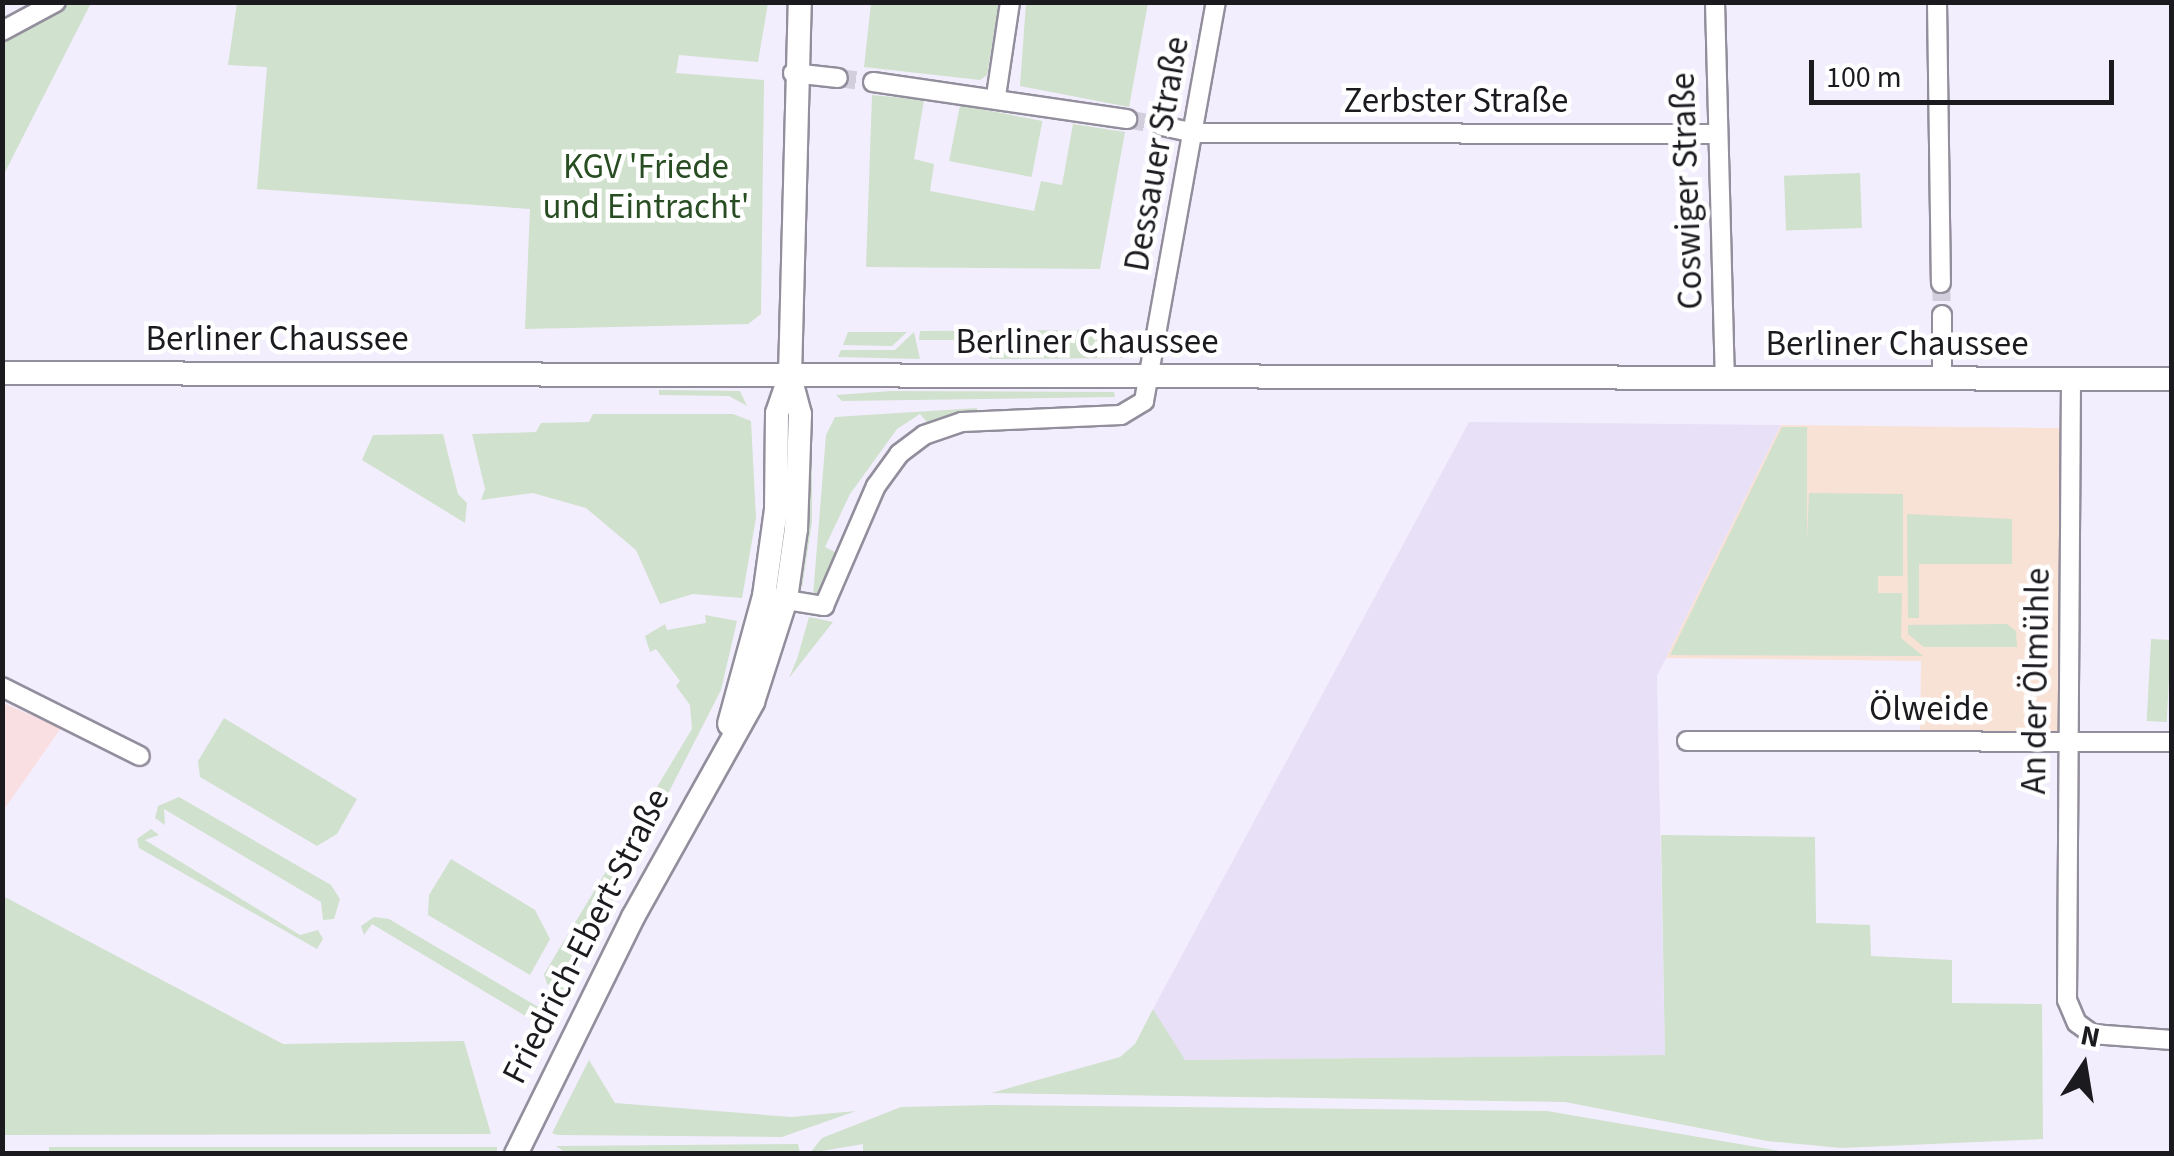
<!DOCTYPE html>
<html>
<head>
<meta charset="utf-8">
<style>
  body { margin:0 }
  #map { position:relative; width:2174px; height:1156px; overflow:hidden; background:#f3eefd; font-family:"Source Sans 3",sans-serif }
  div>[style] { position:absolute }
  .built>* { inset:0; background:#e8e0f6 }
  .industrial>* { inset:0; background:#fadfe2 }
  .medical>* { inset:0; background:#f8e1d5 }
  .green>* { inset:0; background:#d0e1cd; transform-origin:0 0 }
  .street-tunnel>* { height:18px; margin-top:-9px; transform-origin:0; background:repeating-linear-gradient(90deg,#d3cedc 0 18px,transparent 0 27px) }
  .roads { filter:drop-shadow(2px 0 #938e9c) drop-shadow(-2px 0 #938e9c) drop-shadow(0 2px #938e9c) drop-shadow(0 -2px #938e9c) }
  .street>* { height:18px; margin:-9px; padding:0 9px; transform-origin:9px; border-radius:9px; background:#fff }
  .secondary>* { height:22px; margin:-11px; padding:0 11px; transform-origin:11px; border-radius:11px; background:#fff }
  span { translate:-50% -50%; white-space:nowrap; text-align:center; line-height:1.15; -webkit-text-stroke:9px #fff; paint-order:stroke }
  .street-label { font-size:35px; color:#1b1a1f }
  .park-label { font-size:35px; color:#284d22 }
  .frame { position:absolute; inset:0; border:5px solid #1b1a1f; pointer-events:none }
  .north { position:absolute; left:2034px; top:1016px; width:100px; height:100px; -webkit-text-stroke:8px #fff; paint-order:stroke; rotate:12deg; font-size:28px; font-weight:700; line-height:40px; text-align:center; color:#1b1a1f }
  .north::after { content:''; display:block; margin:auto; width:35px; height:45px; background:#1b1a1f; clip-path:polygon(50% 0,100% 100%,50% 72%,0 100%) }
  .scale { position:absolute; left:1809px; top:60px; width:305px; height:45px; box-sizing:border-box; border:5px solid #1b1a1f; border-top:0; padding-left:12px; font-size:30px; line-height:35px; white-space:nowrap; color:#1b1a1f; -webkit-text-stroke:8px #fff; paint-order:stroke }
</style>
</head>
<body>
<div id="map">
  <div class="built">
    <div style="clip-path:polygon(1469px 422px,1781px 425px,1657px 676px,1665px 1055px,1184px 1060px,1153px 1009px)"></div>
  </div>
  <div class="industrial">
    <div style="clip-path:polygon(3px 703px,61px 728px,3px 811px)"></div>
  </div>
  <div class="medical">
    <div style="clip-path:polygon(1781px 425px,2063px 428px,2059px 735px,1920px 734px,1921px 661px,1666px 658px)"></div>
  </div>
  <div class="green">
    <div style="clip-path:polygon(71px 3px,91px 3px,3px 176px,3px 40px)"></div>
    <div style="clip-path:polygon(237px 3px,768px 3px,758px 62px,679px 55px,676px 73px,764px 80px,761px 314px,748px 324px,525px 329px,530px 209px,257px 189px,267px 67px,228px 65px)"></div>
    <div style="clip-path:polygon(871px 3px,999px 3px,987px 75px,980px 80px,864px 67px)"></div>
    <div style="clip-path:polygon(1026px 3px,1148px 3px,1129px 107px,1020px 86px)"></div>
    <div style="clip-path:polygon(872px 95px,924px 100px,914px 159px,934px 164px,930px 191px,1034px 211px,1041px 181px,1062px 185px,1073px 124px,1125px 132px,1100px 269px,866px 267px)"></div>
    <div style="left:960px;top:105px;width:84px;height:57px;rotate:11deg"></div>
    <div style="left:1860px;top:173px;width:55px;height:76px;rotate:88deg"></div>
    <div style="clip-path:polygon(1102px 330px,1121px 342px,1123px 358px,990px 359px,981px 340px,919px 340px,920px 331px)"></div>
    <div style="clip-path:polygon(848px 332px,907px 332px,892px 346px,843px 345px)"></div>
    <div style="clip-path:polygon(914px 332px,920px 359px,838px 357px,841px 350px,895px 350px)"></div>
    <div style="clip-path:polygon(659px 390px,740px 391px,747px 406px,729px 396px,659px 395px)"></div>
    <div style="clip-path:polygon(891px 391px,1114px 392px,1115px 397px,842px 401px,836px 395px)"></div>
    <div style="clip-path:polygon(977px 408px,977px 416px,932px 428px,920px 414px,897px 429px,850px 494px,825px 547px,839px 554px,823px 591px,813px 596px,826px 435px,835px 417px)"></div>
    <div style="clip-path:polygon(593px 414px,733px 414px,751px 421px,756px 518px,742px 598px,693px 594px,660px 604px,636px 550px,586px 508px,533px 493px,481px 500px,485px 489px,472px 434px,536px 432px,541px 423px,589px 422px)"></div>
    <div style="clip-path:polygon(812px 423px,812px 522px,802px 588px,800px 582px)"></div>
    <div style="clip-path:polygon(1782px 427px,1807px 427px,1807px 542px,1809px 493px,1903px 494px,1903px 576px,1878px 576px,1878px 593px,1902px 593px,1901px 638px,1923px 656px,1670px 655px)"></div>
    <div style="clip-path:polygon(443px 434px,458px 494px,467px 503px,465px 523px,362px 460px,373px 435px)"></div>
    <div style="clip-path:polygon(1907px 514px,2012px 519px,2012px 564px,1919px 564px,1919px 618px,1908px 618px)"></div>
    <div style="clip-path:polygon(705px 615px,737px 621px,721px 690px,565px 995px,547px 984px,544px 974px,692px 729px,690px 705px,676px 686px,680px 681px,656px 649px,650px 652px,645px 636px,665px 624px,667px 630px,706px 623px)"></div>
    <div style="clip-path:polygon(809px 617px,833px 622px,789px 678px,797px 659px)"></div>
    <div style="clip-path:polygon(2007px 624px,2016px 631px,2017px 647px,1924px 647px,1908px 634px,1908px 625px)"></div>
    <div style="left:2151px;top:639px;width:20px;height:82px;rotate:3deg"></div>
    <div style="clip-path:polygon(224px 718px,357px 799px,337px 834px,317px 846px,200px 777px,198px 761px)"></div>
    <div style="clip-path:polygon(179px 797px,331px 885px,340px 899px,334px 919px,323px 920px,321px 902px,164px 809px,165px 825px,155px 818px,158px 806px)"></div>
    <div style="clip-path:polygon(151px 829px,159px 835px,145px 840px,300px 935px,318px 930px,323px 939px,317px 949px,139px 848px,137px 839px)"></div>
    <div style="clip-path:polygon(1661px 835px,1815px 837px,1816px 923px,1870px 925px,1871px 956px,1952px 960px,1952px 1003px,2042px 1004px,2043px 1139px,1841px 1148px,1767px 1141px,1565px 1102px,991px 1093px,1120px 1057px,1135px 1044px,1153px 1009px,1185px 1060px,1665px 1055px)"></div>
    <div style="clip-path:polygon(451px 859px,535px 910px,550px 939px,530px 975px,428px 915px,429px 895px)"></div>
    <div style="clip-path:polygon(3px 896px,283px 1044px,464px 1041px,491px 1134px,3px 1135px)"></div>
    <div style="clip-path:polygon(374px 917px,389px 919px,557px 1018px,545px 1044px,536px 1039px,542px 1026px,372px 924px,364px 935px,361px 926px)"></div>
    <div style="clip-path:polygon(589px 1060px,615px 1103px,791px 1117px,856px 1111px,782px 1137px,557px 1135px,552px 1133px)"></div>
    <div style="clip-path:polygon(991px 1105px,1547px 1111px,1791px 1153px,863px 1154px,863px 1144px,810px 1153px,822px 1138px,901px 1107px)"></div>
    <div style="clip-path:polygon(798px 1144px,800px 1153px,566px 1153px,556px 1146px)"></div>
    <div style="left:49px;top:1147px;width:448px;height:7px"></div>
  </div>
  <div class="street-tunnel">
    <div style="left:838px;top:78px;width:35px;rotate:7deg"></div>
    <div style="left:1127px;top:119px;width:36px;rotate:11deg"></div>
    <div style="left:1941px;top:283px;width:32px;rotate:88deg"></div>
  </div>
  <div class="roads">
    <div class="street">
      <div style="left:1715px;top:2px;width:377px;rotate:88.5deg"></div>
      <div style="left:1937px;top:2px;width:281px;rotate:89.2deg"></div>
      <div style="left:2px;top:31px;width:61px;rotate:-28.2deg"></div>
      <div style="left:793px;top:73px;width:45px;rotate:6.3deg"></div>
      <div style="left:873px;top:82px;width:257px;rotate:8.3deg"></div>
      <div style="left:996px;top:96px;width:95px;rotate:-81.5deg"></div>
      <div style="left:1162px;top:126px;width:33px;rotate:12deg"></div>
      <div style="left:1194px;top:133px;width:524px;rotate:0.11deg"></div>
      <div style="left:1942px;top:315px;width:64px;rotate:90deg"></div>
      <div style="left:2071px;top:379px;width:621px;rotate:90.37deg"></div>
      <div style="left:2067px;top:1000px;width:25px;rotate:67deg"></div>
      <div style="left:2077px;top:1023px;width:19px;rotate:36deg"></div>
      <div style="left:2092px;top:1034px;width:80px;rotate:4.3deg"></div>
      <div style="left:774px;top:598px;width:51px;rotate:9.1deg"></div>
      <div style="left:824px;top:606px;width:131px;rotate:-66.6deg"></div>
      <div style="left:876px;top:486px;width:39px;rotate:-54deg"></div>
      <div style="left:899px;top:454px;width:31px;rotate:-37deg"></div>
      <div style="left:924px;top:435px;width:40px;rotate:-18.9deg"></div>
      <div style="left:962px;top:422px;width:159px;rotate:-2.5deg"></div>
      <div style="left:1121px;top:415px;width:27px;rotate:-31deg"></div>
      <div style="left:1144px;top:401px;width:405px;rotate:-79.8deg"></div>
      <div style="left:2px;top:687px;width:154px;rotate:26.6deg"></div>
      <div style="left:1687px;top:741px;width:485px;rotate:0.1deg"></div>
    </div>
    <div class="secondary">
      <div style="left:2px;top:373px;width:2170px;rotate:0.16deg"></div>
      <div style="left:729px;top:724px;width:133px;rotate:-74.7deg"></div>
      <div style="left:764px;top:596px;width:87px;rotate:-82.1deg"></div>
      <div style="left:776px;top:510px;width:97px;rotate:-89.4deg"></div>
      <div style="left:777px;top:413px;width:39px;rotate:-71deg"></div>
      <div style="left:516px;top:1154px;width:264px;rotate:-63.7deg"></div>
      <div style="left:633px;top:917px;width:246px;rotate:-60.8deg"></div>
      <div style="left:753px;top:702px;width:108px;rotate:-72.2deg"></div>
      <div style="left:786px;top:599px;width:71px;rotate:-81.9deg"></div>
      <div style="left:796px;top:529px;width:115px;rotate:-88deg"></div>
      <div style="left:800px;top:414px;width:39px;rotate:-105deg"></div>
      <div style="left:790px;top:376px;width:374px;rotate:-88.5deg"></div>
    </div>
  </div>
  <div class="street-label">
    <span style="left:1456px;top:101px">Zerbster Straße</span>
    <span style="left:1157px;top:154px;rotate:-80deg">Dessauer Straße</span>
    <span style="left:1687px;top:191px;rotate:-92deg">Coswiger Straße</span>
    <span style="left:277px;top:339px">Berliner Chaussee</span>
    <span style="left:1087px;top:342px">Berliner Chaussee</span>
    <span style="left:1897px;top:344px">Berliner Chaussee</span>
    <span style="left:2036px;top:681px;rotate:-89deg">An der Ölmühle</span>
    <span style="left:1929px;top:709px">Ölweide</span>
    <span style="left:586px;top:936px;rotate:-63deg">Friedrich-Ebert-Straße</span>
  </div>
  <div class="park-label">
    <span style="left:646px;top:187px">KGV 'Friede<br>und Eintracht'</span>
  </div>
  <div class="frame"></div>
  <div class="north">N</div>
  <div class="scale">100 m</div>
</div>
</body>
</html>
